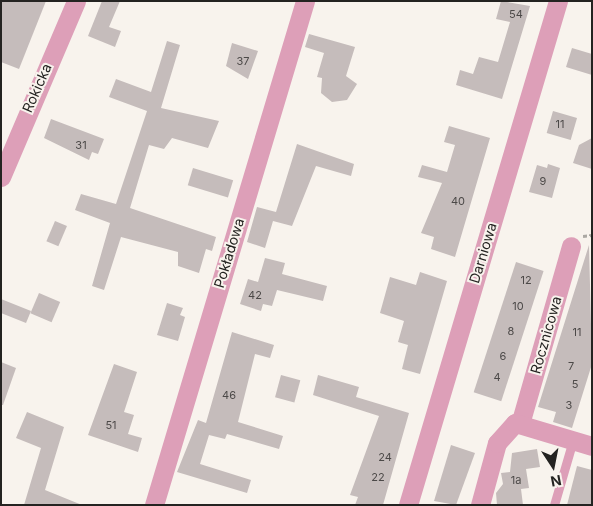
<!DOCTYPE html>
<html>
<head>
<meta charset="utf-8">
<style>
  body { margin:0 }
  #map { position:relative; width:593px; height:506px; overflow:hidden; background:#f8f3ed; font-family:Inter,sans-serif }
  div>[style] { position:absolute }
  .building>* { inset:0; background:#c5bcbb; transform-origin:0 0 }
  .path>* { height:3px; margin-top:-1.5px; transform-origin:0; background:repeating-linear-gradient(90deg,#aba8a3 0 4px,transparent 0 6.5px) }
  .service>* { height:9px; margin:-4.5px; padding:0 4.5px; transform-origin:4.5px; border-radius:4.5px; background:#dd9fb8 }
  .minor>* { height:19px; margin:-9.5px; padding:0 9.5px; transform-origin:9.5px; border-radius:9.5px; background:#dd9fb8 }
  span { translate:-50% -50%; white-space:nowrap; text-align:center; line-height:1.15; -webkit-text-stroke:4px #f8f3ed; paint-order:stroke }
  .number-label { font-size:11px; color:#4c4948 }
  .number-label span { -webkit-text-stroke-width:0 }
  .street-label { font-size:14px; color:#242321 }
  .frame { position:absolute; inset:0; border:2px solid #242321; pointer-events:none }
  .north { position:absolute; left:528px; top:441px; width:50px; height:50px; -webkit-text-stroke:4px #f8f3ed; paint-order:stroke; rotate:169deg; font-size:14px; font-weight:700; line-height:20px; text-align:center; color:#242321 }
  .north::after { content:''; display:block; margin:auto; width:18px; height:22px; background:#242321; clip-path:polygon(50% 0,100% 100%,50% 72%,0 100%) }
</style>
</head>
<body>
<div id="map">
  <div class="building">
    <div style="clip-path:polygon(1px 1px,46px 1px,19px 69px,1px 62px)"></div>
    <div style="clip-path:polygon(102px 1px,120px 1px,109px 27px,121px 31px,115px 47px,88px 36px)"></div>
    <div style="clip-path:polygon(501px 1px,530px 6px,502px 99px,456px 85px,460px 70px,473px 74px,479px 57px,498px 62px,510px 22px,496px 19px)"></div>
    <div style="clip-path:polygon(309px 34px,355px 47px,346px 76px,357px 84px,347px 100px,332px 102px,321px 93px,322px 78px,317px 77px,324px 53px,305px 47px)"></div>
    <div style="clip-path:polygon(167px 41px,180px 45px,161px 108px,219px 121px,208px 148px,172px 138px,164px 149px,149px 145px,130px 208px,216px 237px,212px 251px,206px 249px,199px 273px,178px 266px,178px 252px,121px 237px,104px 290px,92px 286px,110px 223px,75px 210px,81px 194px,116px 204px,147px 111px,109px 97px,116px 79px,151px 92px)"></div>
    <div style="clip-path:polygon(232px 43px,258px 51px,248px 79px,226px 66px)"></div>
    <div style="clip-path:polygon(572px 48px,592px 54px,592px 75px,566px 67px)"></div>
    <div style="left:553px;top:111px;width:25px;height:23px;rotate:16deg"></div>
    <div style="clip-path:polygon(51px 119px,104px 139px,98px 154px,92px 152px,89px 160px,44px 138px)"></div>
    <div style="clip-path:polygon(449px 126px,490px 138px,455px 257px,431px 249px,434px 237px,421px 233px,442px 183px,418px 177px,422px 165px,447px 172px,455px 145px,444px 142px)"></div>
    <div style="clip-path:polygon(592px 138px,592px 169px,573px 163px,579px 145px)"></div>
    <div style="clip-path:polygon(297px 144px,354px 164px,351px 176px,316px 166px,292px 226px,273px 221px,265px 248px,247px 242px,257px 207px,276px 212px)"></div>
    <div style="clip-path:polygon(548px 164px,560px 168px,552px 198px,529px 192px,537px 165px,547px 168px)"></div>
    <div style="left:193px;top:168px;width:42px;height:18px;rotate:17deg"></div>
    <div style="left:55px;top:221px;width:13px;height:22px;rotate:23deg"></div>
    <div style="clip-path:polygon(589px 245px,592px 364px,572px 428px,553px 422px,556px 412px,538px 407px)"></div>
    <div style="clip-path:polygon(265px 258px,285px 263px,282px 274px,327px 286px,323px 301px,277px 290px,272px 306px,263px 304px,261px 311px,240px 304px,248px 279px,258px 282px)"></div>
    <div style="left:516px;top:262px;width:29px;height:137px;rotate:18deg"></div>
    <div style="clip-path:polygon(420px 272px,447px 281px,420px 374px,402px 369px,408px 345px,398px 342px,404px 321px,380px 313px,390px 277px,416px 285px)"></div>
    <div style="left:39px;top:293px;width:23px;height:22px;rotate:23deg"></div>
    <div style="clip-path:polygon(1px 299px,31px 311px,26px 323px,1px 313px)"></div>
    <div style="clip-path:polygon(167px 303px,183px 308px,180px 315px,185px 317px,178px 341px,157px 335px)"></div>
    <div style="clip-path:polygon(232px 332px,274px 345px,270px 358px,255px 354px,238px 422px,283px 436px,279px 449px,227px 434px,225px 439px,209px 435px,200px 464px,251px 480px,247px 493px,177px 472px,198px 420px,206px 423px)"></div>
    <div style="clip-path:polygon(1px 362px,16px 368px,3px 405px,1px 405px)"></div>
    <div style="clip-path:polygon(114px 364px,137px 372px,124px 412px,134px 415px,128px 434px,142px 438px,138px 452px,88px 435px)"></div>
    <div style="left:281px;top:375px;width:20px;height:23px;rotate:15deg"></div>
    <div style="clip-path:polygon(318px 375px,359px 387px,356px 397px,409px 413px,383px 505px,355px 505px,358px 497px,350px 495px,379px 416px,313px 395px)"></div>
    <div style="clip-path:polygon(27px 412px,64px 427px,45px 490px,82px 505px,24px 505px,41px 448px,16px 438px)"></div>
    <div style="clip-path:polygon(451px 445px,475px 453px,456px 505px,434px 501px)"></div>
    <div style="clip-path:polygon(537px 449px,540px 467px,526px 469px,529px 488px,521px 489px,523px 505px,497px 505px,496px 493px,503px 484px,501px 473px,510px 472px,512px 453px)"></div>
    <div style="clip-path:polygon(577px 466px,592px 470px,592px 505px,567px 505px)"></div>
  </div>
  <div class="path">
    <div style="left:583px;top:236px;width:9px;rotate:-6deg"></div>
  </div>
  <div class="service">
    <div style="left:554px;top:505px;width:68px;rotate:-73.7deg"></div>
  </div>
  <div class="minor">
    <div style="left:1px;top:177px;width:191px;rotate:-66.9deg"></div>
    <div style="left:520px;top:424px;width:185px;rotate:-74deg"></div>
    <div style="left:154px;top:505px;width:526px;rotate:-73.32deg"></div>
    <div style="left:408px;top:505px;width:526px;rotate:-73.43deg"></div>
    <div style="left:480px;top:505px;width:64px;rotate:-74.7deg"></div>
    <div style="left:497px;top:443px;width:27px;rotate:-48deg"></div>
    <div style="left:515px;top:423px;width:80px;rotate:16.6deg"></div>
  </div>
  <div class="number-label">
    <span style="left:516px;top:14px">54</span>
    <span style="left:243px;top:61px">37</span>
    <span style="left:560px;top:124px">11</span>
    <span style="left:81px;top:145px">31</span>
    <span style="left:543px;top:181px">9</span>
    <span style="left:458px;top:201px">40</span>
    <span style="left:526px;top:280px">12</span>
    <span style="left:255px;top:295px">42</span>
    <span style="left:518px;top:306px">10</span>
    <span style="left:511px;top:331px">8</span>
    <span style="left:577px;top:332px">11</span>
    <span style="left:503px;top:356px">6</span>
    <span style="left:571px;top:366px">7</span>
    <span style="left:497px;top:377px">4</span>
    <span style="left:575px;top:384px">5</span>
    <span style="left:229px;top:395px">46</span>
    <span style="left:569px;top:405px">3</span>
    <span style="left:111px;top:425px">51</span>
    <span style="left:385px;top:457px">24</span>
    <span style="left:378px;top:477px">22</span>
    <span style="left:516px;top:480px">1a</span>
  </div>
  <div class="street-label">
    <span style="left:37px;top:88px;rotate:-66deg">Rokicka</span>
    <span style="left:229px;top:253px;rotate:-73deg">Pokładowa</span>
    <span style="left:483px;top:253px;rotate:-73deg">Darniowa</span>
    <span style="left:546px;top:335px;rotate:-74deg">Rocznicowa</span>
  </div>
  <div class="frame"></div>
  <div class="north">N</div>
</div>
</body>
</html>
